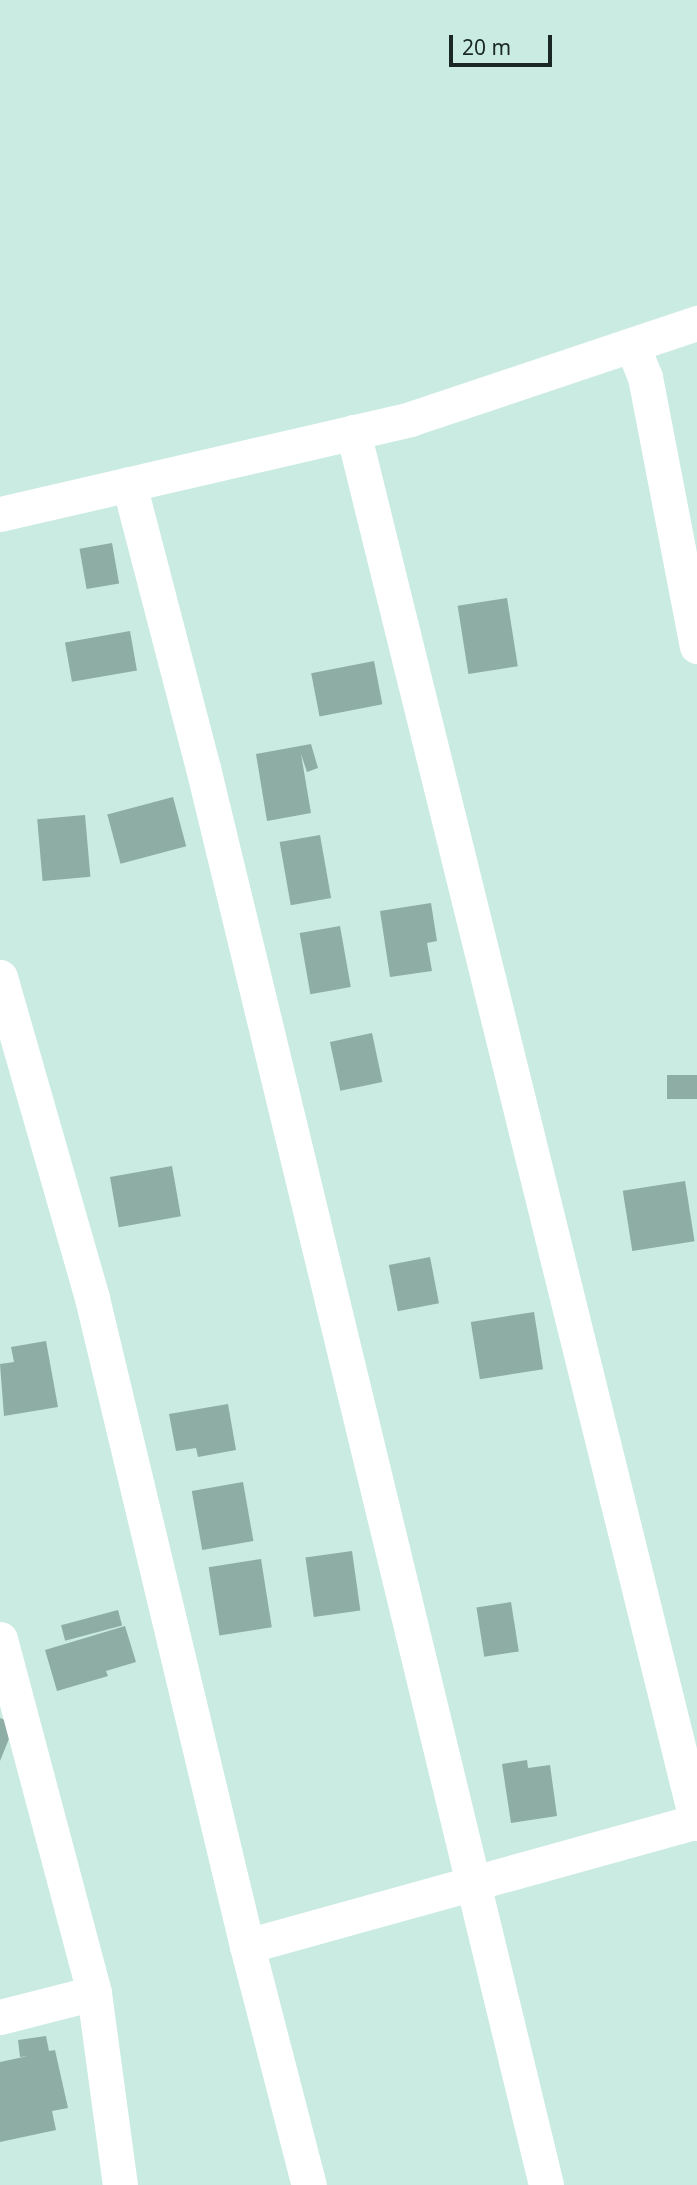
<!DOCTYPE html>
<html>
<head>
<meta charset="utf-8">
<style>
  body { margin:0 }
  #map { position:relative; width:697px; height:2185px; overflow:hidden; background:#c9ebe2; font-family:"Noto Sans",sans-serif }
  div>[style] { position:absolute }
  .building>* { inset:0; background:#8dada5; transform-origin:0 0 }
  .minor>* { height:35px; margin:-17.5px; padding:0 17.5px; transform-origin:17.5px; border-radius:17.5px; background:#fff }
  span { translate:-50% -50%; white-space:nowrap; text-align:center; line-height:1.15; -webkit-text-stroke:5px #c9ebe2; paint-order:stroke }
  .scale { position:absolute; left:449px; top:35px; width:103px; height:32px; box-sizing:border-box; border:4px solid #1a2724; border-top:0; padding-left:9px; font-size:21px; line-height:24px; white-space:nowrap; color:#1a2724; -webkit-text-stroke:5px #c9ebe2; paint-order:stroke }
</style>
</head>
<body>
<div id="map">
  <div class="building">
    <div style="left:112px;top:543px;width:41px;height:33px;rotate:80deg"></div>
    <div style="left:507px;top:598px;width:69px;height:50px;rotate:81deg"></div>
    <div style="left:130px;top:631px;width:40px;height:66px;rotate:80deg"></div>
    <div style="left:374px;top:661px;width:44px;height:64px;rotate:79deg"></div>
    <div style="clip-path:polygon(311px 744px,318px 768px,307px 772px,301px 754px,311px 813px,267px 821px,256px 754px)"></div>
    <div style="left:173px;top:797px;width:51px;height:68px;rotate:75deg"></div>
    <div style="left:85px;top:815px;width:62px;height:48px;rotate:85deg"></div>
    <div style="left:320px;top:835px;width:64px;height:41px;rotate:80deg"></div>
    <div style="clip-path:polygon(431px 903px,437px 941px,427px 943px,432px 971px,390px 977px,380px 911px)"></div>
    <div style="left:340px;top:926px;width:62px;height:41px;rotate:80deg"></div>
    <div style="left:372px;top:1033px;width:50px;height:43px;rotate:78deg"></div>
    <div style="left:697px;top:1075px;width:24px;height:30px;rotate:90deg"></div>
    <div style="left:172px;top:1166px;width:51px;height:63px;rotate:80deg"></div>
    <div style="left:685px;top:1181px;width:61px;height:63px;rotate:81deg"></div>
    <div style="left:430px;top:1257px;width:47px;height:42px;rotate:79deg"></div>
    <div style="left:534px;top:1312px;width:58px;height:64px;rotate:81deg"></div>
    <div style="clip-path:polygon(46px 1341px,58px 1407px,4px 1416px,0 1364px,14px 1362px,11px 1347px)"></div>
    <div style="clip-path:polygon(228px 1404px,236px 1450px,198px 1457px,196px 1448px,176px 1451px,169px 1414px)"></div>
    <div style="left:243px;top:1482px;width:60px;height:52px;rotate:80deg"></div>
    <div style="left:352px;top:1551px;width:60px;height:47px;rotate:82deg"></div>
    <div style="left:261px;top:1559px;width:69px;height:53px;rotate:81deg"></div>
    <div style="left:511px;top:1602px;width:50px;height:35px;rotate:81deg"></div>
    <div style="left:118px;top:1610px;width:16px;height:59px;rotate:75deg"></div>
    <div style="clip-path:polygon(125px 1626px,136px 1662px,106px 1671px,108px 1676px,57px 1691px,45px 1650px)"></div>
    <div style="clip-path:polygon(0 1718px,15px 1724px,0 1761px)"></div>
    <div style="clip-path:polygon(527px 1760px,528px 1768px,550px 1765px,557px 1816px,511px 1823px,502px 1764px)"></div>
    <div style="clip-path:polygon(46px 2036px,49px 2051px,55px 2050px,68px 2108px,52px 2111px,56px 2130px,0 2142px,0 2062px,28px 2056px,20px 2057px,18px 2040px)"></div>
  </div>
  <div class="minor">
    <div style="left:632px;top:345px;width:35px;rotate:68deg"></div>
    <div style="left:645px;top:377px;width:274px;rotate:79.1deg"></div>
    <div style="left:353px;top:432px;width:1433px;rotate:76.11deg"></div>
    <div style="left:129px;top:484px;width:293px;rotate:75.4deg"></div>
    <div style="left:203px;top:768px;width:1458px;rotate:76.39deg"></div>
    <div style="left:0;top:514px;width:421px;rotate:-13deg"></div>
    <div style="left:410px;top:419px;width:303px;rotate:-18.5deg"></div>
    <div style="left:0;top:977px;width:334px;rotate:74deg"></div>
    <div style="left:92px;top:1298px;width:666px;rotate:76.55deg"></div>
    <div style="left:247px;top:1946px;width:247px;rotate:75.5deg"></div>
    <div style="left:0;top:1639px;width:366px;rotate:75.1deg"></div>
    <div style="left:94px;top:1993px;width:194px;rotate:82.3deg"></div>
    <div style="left:247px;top:1946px;width:467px;rotate:-15.5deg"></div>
    <div style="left:0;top:2017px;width:97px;rotate:-14.3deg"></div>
  </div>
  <div class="scale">20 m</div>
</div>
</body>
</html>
